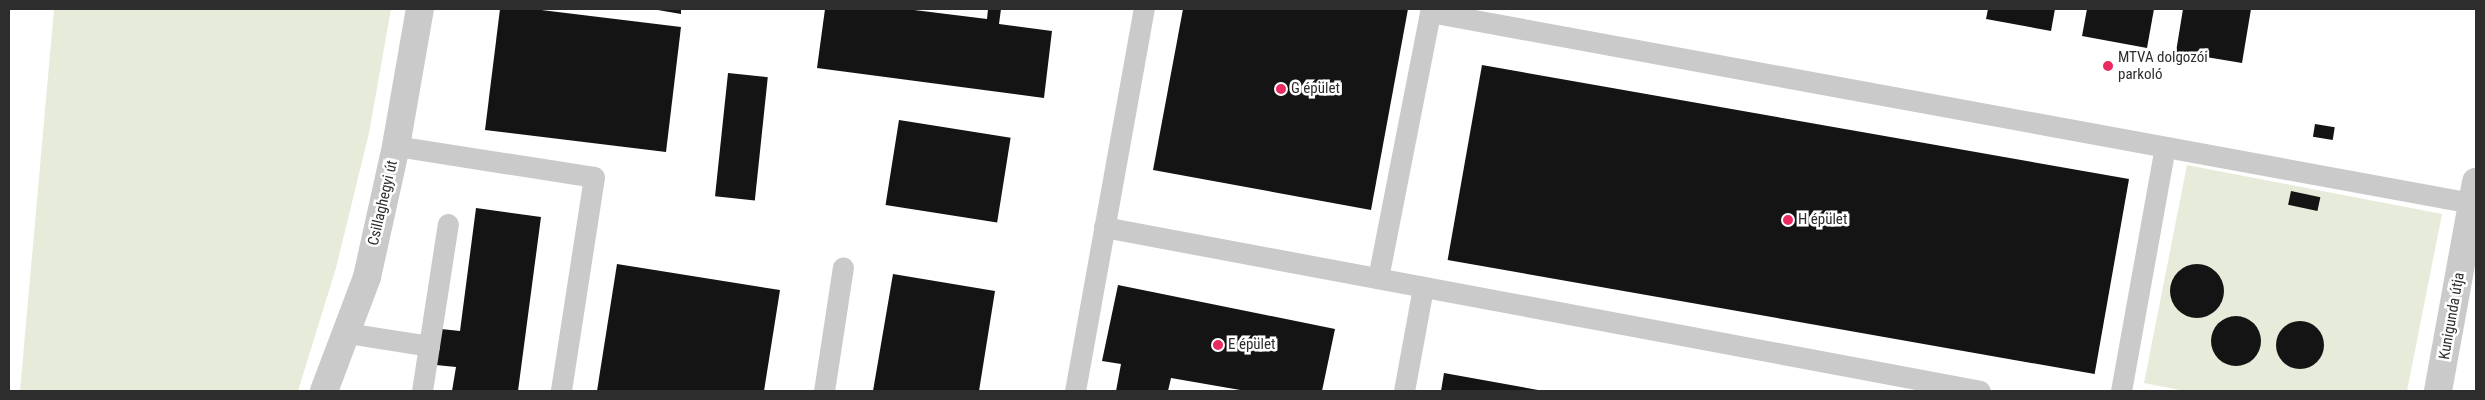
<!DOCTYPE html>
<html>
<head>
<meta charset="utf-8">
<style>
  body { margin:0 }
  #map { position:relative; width:2485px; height:400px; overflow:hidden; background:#fff; font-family:"Roboto Condensed",sans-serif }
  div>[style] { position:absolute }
  .green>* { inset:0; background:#e7ebda }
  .building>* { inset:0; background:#141414; transform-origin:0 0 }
  .round { border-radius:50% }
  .service>* { height:21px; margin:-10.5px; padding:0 10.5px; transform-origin:10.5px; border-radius:10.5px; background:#cacaca }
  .minor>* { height:28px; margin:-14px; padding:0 14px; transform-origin:14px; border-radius:14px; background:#cacaca }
  .dots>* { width:14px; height:14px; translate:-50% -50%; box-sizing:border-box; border:2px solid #fff; border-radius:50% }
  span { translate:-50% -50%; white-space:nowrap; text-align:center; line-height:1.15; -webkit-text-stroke:5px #fff; paint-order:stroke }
  .poi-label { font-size:15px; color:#2d2d2d }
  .left { translate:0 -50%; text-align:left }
  .street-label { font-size:15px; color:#2d2d2d }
  .frame { position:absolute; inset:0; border:10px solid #2d2d2d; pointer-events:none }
</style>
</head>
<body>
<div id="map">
  <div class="green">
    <div style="clip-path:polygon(54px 9px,391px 9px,369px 133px,336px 268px,298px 391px,20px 391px)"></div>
    <div style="clip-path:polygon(2187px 165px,2442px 214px,2407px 391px,2185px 391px,2144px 383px)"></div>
  </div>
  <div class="building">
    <div style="clip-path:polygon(500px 9px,533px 9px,681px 27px,666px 152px,485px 130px)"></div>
    <div style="clip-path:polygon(652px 9px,681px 9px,681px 14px)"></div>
    <div style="clip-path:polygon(825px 9px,906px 9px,987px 19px,988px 9px,1001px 9px,999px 24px,1052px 31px,1044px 98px,817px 68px)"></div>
    <div style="clip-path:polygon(1183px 9px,1408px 9px,1371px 210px,1153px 170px)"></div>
    <div style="clip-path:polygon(1988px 9px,2055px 9px,2051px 31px,1986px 19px)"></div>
    <div style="clip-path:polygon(2087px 9px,2154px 9px,2147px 48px,2082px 36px)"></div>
    <div style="clip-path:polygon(2183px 9px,2251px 9px,2242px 63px,2176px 52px)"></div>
    <div style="left:1482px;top:65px;width:657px;height:198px;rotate:10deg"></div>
    <div style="left:728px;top:73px;width:40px;height:124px;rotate:6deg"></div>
    <div style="left:899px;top:120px;width:113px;height:86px;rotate:9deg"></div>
    <div style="left:2315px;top:124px;width:20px;height:13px;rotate:9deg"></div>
    <div style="left:2291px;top:191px;width:30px;height:14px;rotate:12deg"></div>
    <div style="clip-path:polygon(476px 208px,541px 217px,518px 391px,452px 391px,456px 367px,436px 365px,441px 329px,460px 331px)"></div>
    <div style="clip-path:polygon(617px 264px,780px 290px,764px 391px,597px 391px)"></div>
    <div class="round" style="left:2170px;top:264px;width:54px;height:54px"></div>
    <div style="clip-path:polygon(893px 274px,995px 291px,979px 391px,873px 391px)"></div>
    <div style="clip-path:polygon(1118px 285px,1335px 329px,1322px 391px,1246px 391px,1171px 378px,1168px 391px,1116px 391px,1121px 364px,1102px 361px)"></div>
    <div class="round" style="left:2211px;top:316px;width:50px;height:50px"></div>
    <div class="round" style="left:2276px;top:321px;width:48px;height:48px"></div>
    <div style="clip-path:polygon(1444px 373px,1538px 390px,1538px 391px,1441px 391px)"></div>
  </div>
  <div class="service">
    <div style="left:1430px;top:12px;width:1059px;rotate:10.39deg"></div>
    <div style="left:396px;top:146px;width:200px;rotate:8.9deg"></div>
    <div style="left:594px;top:177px;width:217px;rotate:98.8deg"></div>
    <div style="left:1104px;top:227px;width:891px;rotate:10.6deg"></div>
    <div style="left:1378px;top:278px;width:274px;rotate:-78.9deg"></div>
    <div style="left:347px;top:333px;width:83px;rotate:9deg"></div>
    <div style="left:422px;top:391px;width:169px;rotate:-81.2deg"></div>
    <div style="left:824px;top:391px;width:125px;rotate:-81.3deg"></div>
    <div style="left:1075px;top:391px;width:388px;rotate:-79.8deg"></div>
    <div style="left:1404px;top:391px;width:106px;rotate:-79.6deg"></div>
    <div style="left:2121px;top:391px;width:248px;rotate:-79.8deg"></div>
  </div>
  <div class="minor">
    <div style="left:324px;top:391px;width:122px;rotate:-69.3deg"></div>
    <div style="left:367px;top:277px;width:134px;rotate:-77.5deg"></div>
    <div style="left:396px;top:146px;width:139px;rotate:-80.1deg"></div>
    <div style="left:2438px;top:391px;width:213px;rotate:-79.7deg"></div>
  </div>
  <div class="dots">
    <div style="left:2108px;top:66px;background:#ea2961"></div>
    <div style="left:1281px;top:89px;background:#ea2961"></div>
    <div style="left:1788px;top:220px;background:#ea2961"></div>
    <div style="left:1218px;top:345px;background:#ea2961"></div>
  </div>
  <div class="poi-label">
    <span class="left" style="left:2118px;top:66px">MTVA dolgozói<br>parkoló</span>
    <span class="left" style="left:1291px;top:89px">G épület</span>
    <span class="left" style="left:1798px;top:220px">H épület</span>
    <span class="left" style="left:1228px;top:345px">E épület</span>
  </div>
  <div class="street-label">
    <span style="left:383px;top:203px;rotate:-77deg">Csillaghegyi út</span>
    <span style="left:2452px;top:316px;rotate:-80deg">Kunigunda útja</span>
  </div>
  <div class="frame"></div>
</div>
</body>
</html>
